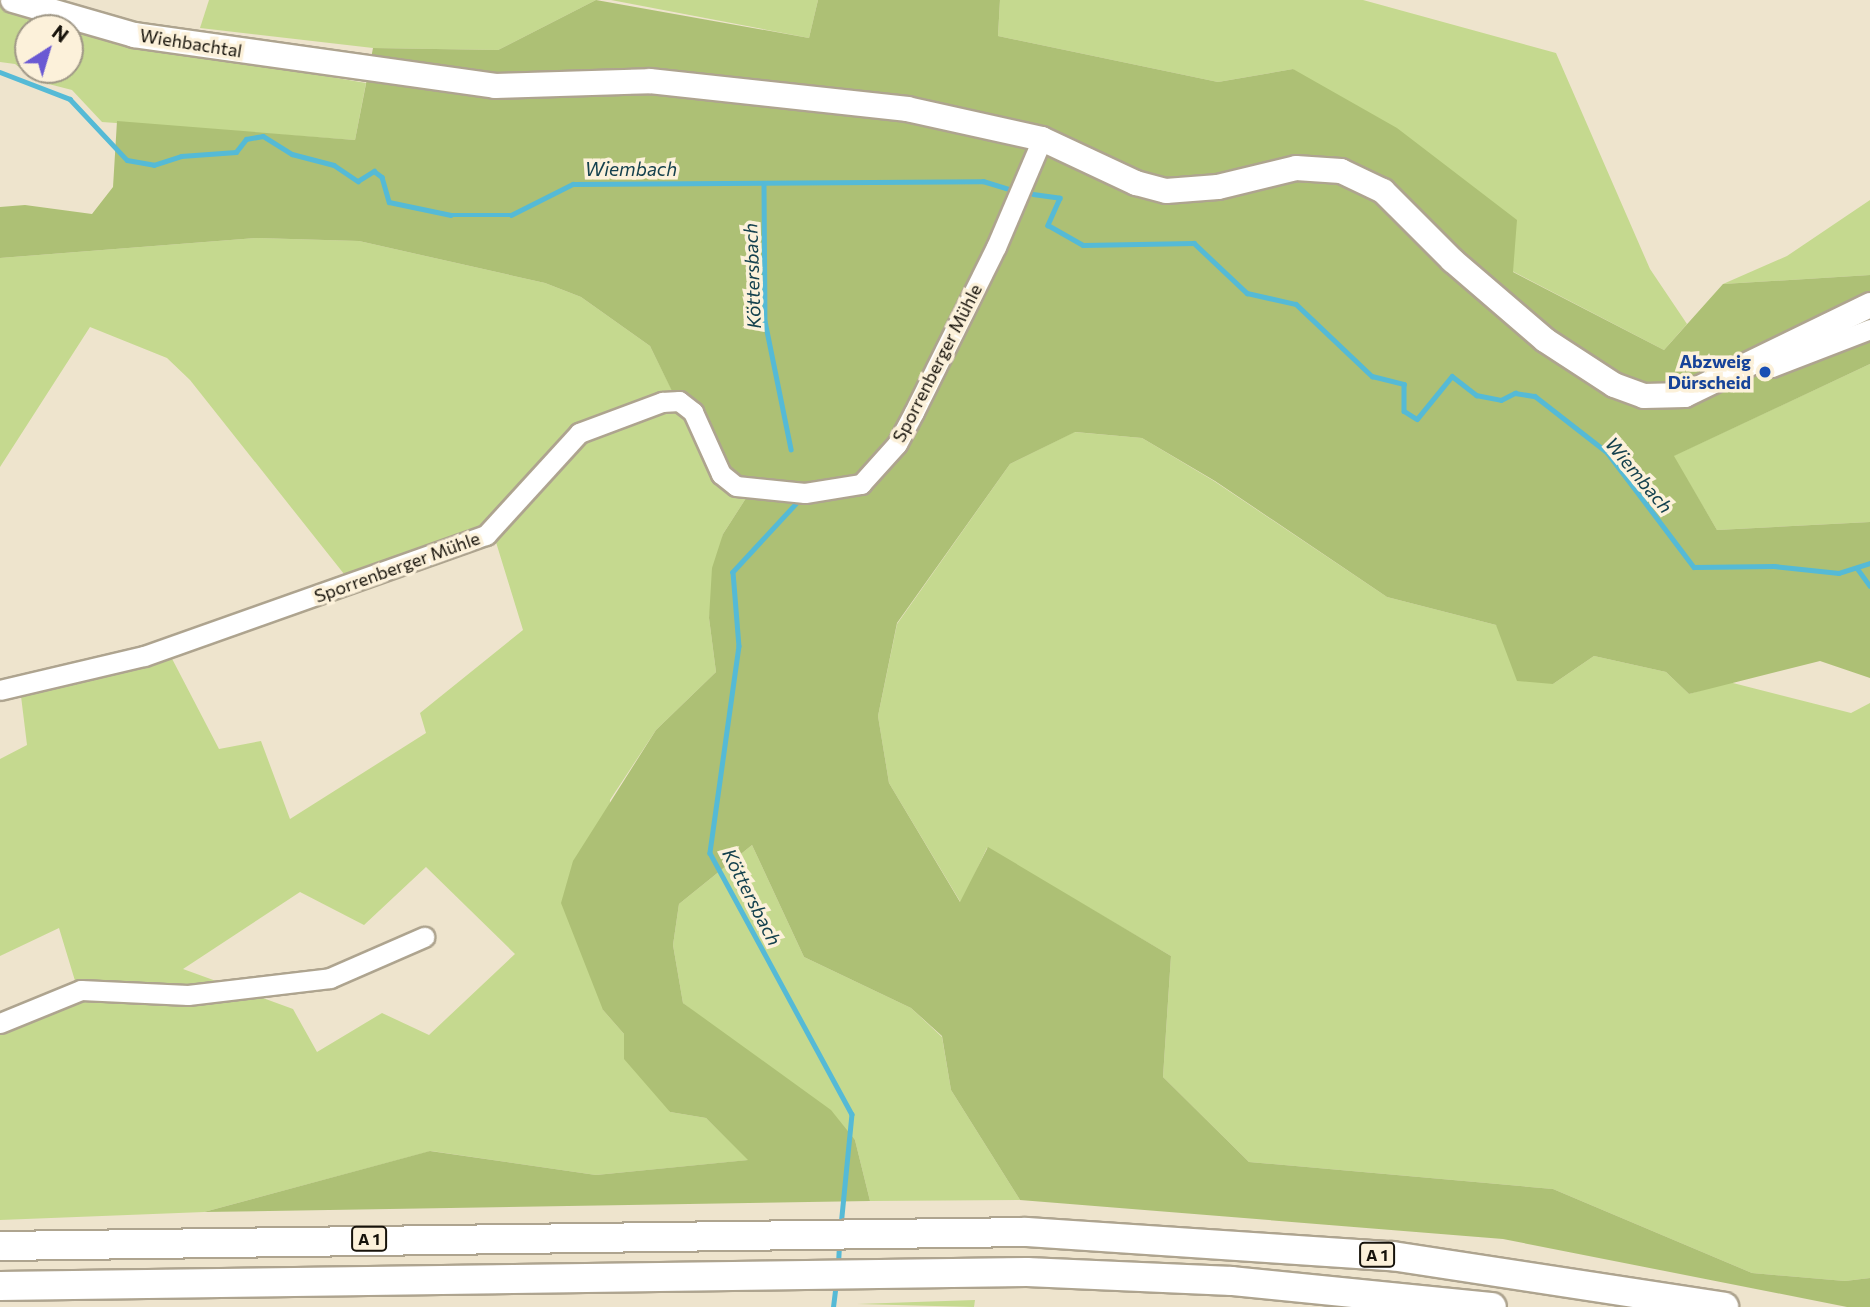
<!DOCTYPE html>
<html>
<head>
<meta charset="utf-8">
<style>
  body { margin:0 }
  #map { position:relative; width:1870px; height:1307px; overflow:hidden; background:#eee4cd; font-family:Commissioner,sans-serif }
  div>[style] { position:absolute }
  .green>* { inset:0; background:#c5d98f }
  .forest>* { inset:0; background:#adc075 }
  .stream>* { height:4.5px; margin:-2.25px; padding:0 2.25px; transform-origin:2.25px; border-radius:2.25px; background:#55bad6 }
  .roads { filter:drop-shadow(2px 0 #aea48f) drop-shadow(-2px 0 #aea48f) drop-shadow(0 2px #aea48f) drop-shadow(0 -2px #aea48f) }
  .minor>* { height:19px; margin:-9.5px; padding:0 9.5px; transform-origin:9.5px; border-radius:9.5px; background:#fff }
  .major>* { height:24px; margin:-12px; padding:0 12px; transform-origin:12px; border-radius:12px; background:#fff }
  .highway>* { height:28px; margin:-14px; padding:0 14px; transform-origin:14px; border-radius:14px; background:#fff }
  .dots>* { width:19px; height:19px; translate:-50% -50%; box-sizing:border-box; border:4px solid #fcf1da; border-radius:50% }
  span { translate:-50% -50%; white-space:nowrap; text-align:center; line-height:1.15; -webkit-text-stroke:7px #fcf1da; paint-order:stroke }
  .shield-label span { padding:2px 5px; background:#fcf1da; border:2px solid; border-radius:5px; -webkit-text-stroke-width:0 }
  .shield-label { font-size:16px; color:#17130b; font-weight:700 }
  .street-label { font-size:18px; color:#17130b }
  .transit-label { font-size:18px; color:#164399; font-weight:700 }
  .right { translate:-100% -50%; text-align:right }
  .water-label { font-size:19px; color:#14414e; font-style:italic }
  .north { position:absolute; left:14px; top:14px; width:70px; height:70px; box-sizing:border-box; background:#fcf1da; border:2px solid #a09887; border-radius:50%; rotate:37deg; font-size:19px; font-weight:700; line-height:28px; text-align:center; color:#17130b }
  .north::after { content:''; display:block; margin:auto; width:24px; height:32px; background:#6a59d3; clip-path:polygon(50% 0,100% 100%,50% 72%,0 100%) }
</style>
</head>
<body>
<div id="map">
  <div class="green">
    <div style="clip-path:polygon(209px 0,596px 0,498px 50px,373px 48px,200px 28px)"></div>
    <div style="clip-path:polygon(611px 0,818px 0,809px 38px)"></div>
    <div style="clip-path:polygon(1000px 0,1363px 0,1556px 53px,1650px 269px,1687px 324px,1664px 350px,1512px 271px,1293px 69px,1218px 82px,998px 36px)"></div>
    <div style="clip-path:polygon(0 6px,52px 28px,28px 28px,28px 70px,70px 70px,70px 32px,366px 83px,355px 140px,102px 122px,72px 90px,37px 81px,15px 64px,0 62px)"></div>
    <div style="clip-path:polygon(1870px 200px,1870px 275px,1723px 284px,1787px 256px)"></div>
    <div style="clip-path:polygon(257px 238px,359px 241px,545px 283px,581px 297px,650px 346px,674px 394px,574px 429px,488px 528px,348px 579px,190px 380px,167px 358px,90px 327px,0 467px,0 258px)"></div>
    <div style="clip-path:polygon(1870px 364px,1870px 522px,1717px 530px,1673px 456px)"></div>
    <div style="clip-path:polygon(evenodd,680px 407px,748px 495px,723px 534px,709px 618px,716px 672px,656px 730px,610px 800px,603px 1010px,624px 1034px,670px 1112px,706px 1118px,749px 1160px,596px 1175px,431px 1151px,204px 1212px,0 1220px,0 1032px,79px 994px,59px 928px,0 956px,0 759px,27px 745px,20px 688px,168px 651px,219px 749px,261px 741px,290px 819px,426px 733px,420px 713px,523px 630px,495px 539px,583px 439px,626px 421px,680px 407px,426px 867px,515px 954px,429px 1035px,382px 1013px,317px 1052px,293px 1009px,183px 969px,300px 892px,364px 925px,426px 867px)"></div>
    <div style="clip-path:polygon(1074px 432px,1142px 438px,1214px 481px,1387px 597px,1496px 625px,1553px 684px,1594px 656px,1666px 672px,1689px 694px,1729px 682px,1851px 713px,1870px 703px,1870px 1278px,1845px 1281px,1752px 1273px,1553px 1189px,1249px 1162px,1163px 1077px,1171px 956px,987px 848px,961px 903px,889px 783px,878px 716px,897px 624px,1010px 464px)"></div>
    <div style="clip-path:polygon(752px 845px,804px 957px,911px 1008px,942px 1037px,951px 1090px,1020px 1200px,870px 1201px,855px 1140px,683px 1003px,673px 945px,679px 904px)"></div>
    <div style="clip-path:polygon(975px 1300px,974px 1307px,857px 1304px)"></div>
  </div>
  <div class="forest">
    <div style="clip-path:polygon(596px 0,809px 38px,818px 0,1000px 0,998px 36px,1218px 82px,1293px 69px,1397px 128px,1517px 220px,1513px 272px,1664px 350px,1723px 284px,1870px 275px,1870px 364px,1674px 456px,1717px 530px,1870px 522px,1870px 678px,1820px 661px,1689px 694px,1666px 672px,1594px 656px,1553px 684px,1517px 681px,1496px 625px,1387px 597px,1215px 481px,1142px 438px,1075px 432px,1010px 464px,897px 623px,878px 716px,889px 783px,960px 902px,988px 847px,1171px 956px,1163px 1077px,1249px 1162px,1553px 1189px,1752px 1273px,1845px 1281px,1870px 1278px,1870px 1307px,1847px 1307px,1503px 1239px,1020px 1200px,951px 1090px,942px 1036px,911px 1008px,804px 957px,752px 845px,679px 904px,673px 945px,683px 1003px,831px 1110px,855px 1140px,870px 1201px,204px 1212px,430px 1151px,596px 1175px,748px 1160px,706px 1118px,670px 1112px,624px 1059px,624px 1034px,603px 1010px,561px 903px,573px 861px,656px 730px,716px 672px,709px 618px,712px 568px,723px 534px,748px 495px,712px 473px,650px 346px,581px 297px,545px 283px,359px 241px,257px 238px,0 258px,0 207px,25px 205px,92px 214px,113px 187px,117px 121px,355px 140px,373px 48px,498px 50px)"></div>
  </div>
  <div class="stream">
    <div style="left:0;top:72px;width:75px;rotate:21.1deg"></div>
    <div style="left:70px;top:99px;width:83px;rotate:46.9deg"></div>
    <div style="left:127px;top:160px;width:27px;rotate:10deg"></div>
    <div style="left:154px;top:165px;width:28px;rotate:-18deg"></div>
    <div style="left:181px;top:156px;width:55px;rotate:-4.2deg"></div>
    <div style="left:236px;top:152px;width:16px;rotate:-52deg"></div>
    <div style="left:246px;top:139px;width:17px;rotate:-10deg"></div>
    <div style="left:263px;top:136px;width:34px;rotate:32deg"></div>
    <div style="left:292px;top:154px;width:43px;rotate:14.7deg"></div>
    <div style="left:334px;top:165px;width:29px;rotate:34deg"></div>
    <div style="left:358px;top:181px;width:19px;rotate:-32deg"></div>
    <div style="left:374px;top:171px;width:10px;rotate:37deg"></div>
    <div style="left:382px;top:177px;width:26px;rotate:74deg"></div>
    <div style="left:389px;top:202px;width:63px;rotate:11.8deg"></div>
    <div style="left:451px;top:215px;width:60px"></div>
    <div style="left:511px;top:215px;width:69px;rotate:-26.6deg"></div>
    <div style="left:573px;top:184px;width:410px;rotate:-0.4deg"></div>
    <div style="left:983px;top:181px;width:28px;rotate:17deg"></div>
    <div style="left:764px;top:185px;width:136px;rotate:89.6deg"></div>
    <div style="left:765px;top:321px;width:131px;rotate:78.5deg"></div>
    <div style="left:1033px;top:194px;width:27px;rotate:8deg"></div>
    <div style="left:1060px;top:198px;width:30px;rotate:114deg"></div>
    <div style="left:1048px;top:225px;width:40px;rotate:29.7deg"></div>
    <div style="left:1083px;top:245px;width:111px;rotate:-1deg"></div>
    <div style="left:1194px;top:243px;width:73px;rotate:43.3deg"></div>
    <div style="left:1247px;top:293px;width:50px;rotate:12.7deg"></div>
    <div style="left:1296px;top:304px;width:105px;rotate:43.5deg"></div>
    <div style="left:1372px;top:376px;width:33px;rotate:14deg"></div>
    <div style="left:1404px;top:384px;width:27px;rotate:90deg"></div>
    <div style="left:1404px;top:411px;width:15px;rotate:32deg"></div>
    <div style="left:1417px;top:419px;width:55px;rotate:-50.9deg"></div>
    <div style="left:1452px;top:376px;width:31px;rotate:38deg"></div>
    <div style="left:1476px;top:395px;width:25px;rotate:11deg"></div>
    <div style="left:1501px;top:400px;width:16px;rotate:-27deg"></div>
    <div style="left:1515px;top:393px;width:20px;rotate:9deg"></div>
    <div style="left:1535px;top:396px;width:91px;rotate:37.9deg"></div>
    <div style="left:1607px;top:452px;width:144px;rotate:52.9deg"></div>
    <div style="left:1694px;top:567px;width:80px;rotate:-0.7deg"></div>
    <div style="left:1774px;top:566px;width:65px;rotate:6.1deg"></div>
    <div style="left:1839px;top:573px;width:33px;rotate:-18deg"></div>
    <div style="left:796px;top:504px;width:93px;rotate:132.8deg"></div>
    <div style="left:733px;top:572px;width:74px;rotate:85.4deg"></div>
    <div style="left:739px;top:646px;width:209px;rotate:98deg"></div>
    <div style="left:710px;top:853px;width:297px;rotate:61.5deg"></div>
    <div style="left:852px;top:1114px;width:113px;rotate:95.6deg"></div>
    <div style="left:1857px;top:568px;width:22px;rotate:54deg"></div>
    <div style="left:838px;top:1264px;width:19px;rotate:-87deg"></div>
    <div style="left:833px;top:1307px;width:24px;rotate:-83deg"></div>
  </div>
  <div class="roads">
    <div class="minor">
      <div style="left:1759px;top:357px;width:16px;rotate:38deg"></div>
      <div style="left:1772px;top:367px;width:105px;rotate:-21.2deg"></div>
      <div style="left:0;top:690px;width:148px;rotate:-13.3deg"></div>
      <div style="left:144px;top:656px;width:363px;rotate:-19.5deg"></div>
      <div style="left:486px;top:535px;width:138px;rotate:-47.6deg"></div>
      <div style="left:579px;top:433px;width:89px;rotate:-20.5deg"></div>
      <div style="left:662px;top:402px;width:17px;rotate:-3deg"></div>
      <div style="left:679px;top:401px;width:18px;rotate:38deg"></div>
      <div style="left:693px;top:412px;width:68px;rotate:65.7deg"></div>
      <div style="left:721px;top:474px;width:19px;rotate:39deg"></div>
      <div style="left:736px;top:486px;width:69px;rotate:5.8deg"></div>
      <div style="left:805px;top:493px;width:57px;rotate:-9.1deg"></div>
      <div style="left:861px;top:484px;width:54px;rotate:-48deg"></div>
      <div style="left:897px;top:444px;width:36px;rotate:-62deg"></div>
      <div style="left:914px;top:412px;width:184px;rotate:-63.6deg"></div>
      <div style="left:996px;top:247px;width:117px;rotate:-66.9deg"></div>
      <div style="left:0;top:1023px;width:87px;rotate:-22.2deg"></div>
      <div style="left:81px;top:990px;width:107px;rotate:2.7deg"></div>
      <div style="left:188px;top:995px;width:143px;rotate:-6.8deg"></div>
      <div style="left:330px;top:978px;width:103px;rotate:-23.6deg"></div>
    </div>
    <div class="major">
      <div style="left:13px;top:0;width:126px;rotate:16.1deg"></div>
      <div style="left:134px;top:35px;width:365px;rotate:8deg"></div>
      <div style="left:495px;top:86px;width:155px;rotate:-1.8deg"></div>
      <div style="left:650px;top:81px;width:259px;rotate:6.2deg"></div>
      <div style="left:907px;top:109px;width:138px;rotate:12.5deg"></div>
      <div style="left:1042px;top:139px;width:104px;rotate:25.1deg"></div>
      <div style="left:1136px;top:183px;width:31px;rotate:15deg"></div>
      <div style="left:1166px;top:191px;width:52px;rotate:-4.4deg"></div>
      <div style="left:1218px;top:187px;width:80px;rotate:-13.7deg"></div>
      <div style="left:1296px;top:168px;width:45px;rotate:3.8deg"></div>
      <div style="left:1341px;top:171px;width:47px;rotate:25.5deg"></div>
      <div style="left:1383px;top:191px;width:98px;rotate:45deg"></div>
      <div style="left:1452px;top:260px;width:123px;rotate:40.7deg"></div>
      <div style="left:1545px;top:340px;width:82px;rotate:33.1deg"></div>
      <div style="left:1614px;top:385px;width:32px;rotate:20deg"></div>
      <div style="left:1644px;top:396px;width:41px;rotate:-1.4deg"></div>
      <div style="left:1685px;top:395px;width:206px;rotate:-25.9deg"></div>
    </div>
    <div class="highway">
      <div style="left:0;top:1246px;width:1026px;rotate:-0.78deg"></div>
      <div style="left:1026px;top:1232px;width:367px;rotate:3.8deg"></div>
      <div style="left:1392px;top:1256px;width:336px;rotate:8.7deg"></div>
      <div style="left:0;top:1286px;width:1027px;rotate:-0.78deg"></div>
      <div style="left:1027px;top:1272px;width:205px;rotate:2.5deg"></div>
      <div style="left:1232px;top:1281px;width:261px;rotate:5.7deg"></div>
    </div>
  </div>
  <div class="dots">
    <div style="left:1765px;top:372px;background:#1a4fb4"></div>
  </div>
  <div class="shield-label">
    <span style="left:369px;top:1239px">A 1</span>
    <span style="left:1377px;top:1255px">A 1</span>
  </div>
  <div class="street-label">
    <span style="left:191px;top:43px;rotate:9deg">Wiehbachtal</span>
    <span style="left:937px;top:363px;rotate:-63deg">Sporrenberger Mühle</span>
    <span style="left:397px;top:567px;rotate:-20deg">Sporrenberger Mühle</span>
  </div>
  <div class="transit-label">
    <span class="right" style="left:1751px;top:372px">Abzweig<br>Dürscheid</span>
  </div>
  <div class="water-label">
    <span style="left:631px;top:169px">Wiembach</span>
    <span style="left:752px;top:276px;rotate:-92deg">Köttersbach</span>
    <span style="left:1639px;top:475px;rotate:50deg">Wiembach</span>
    <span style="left:752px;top:897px;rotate:63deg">Köttersbach</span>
  </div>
  <div class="north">N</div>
</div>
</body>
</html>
